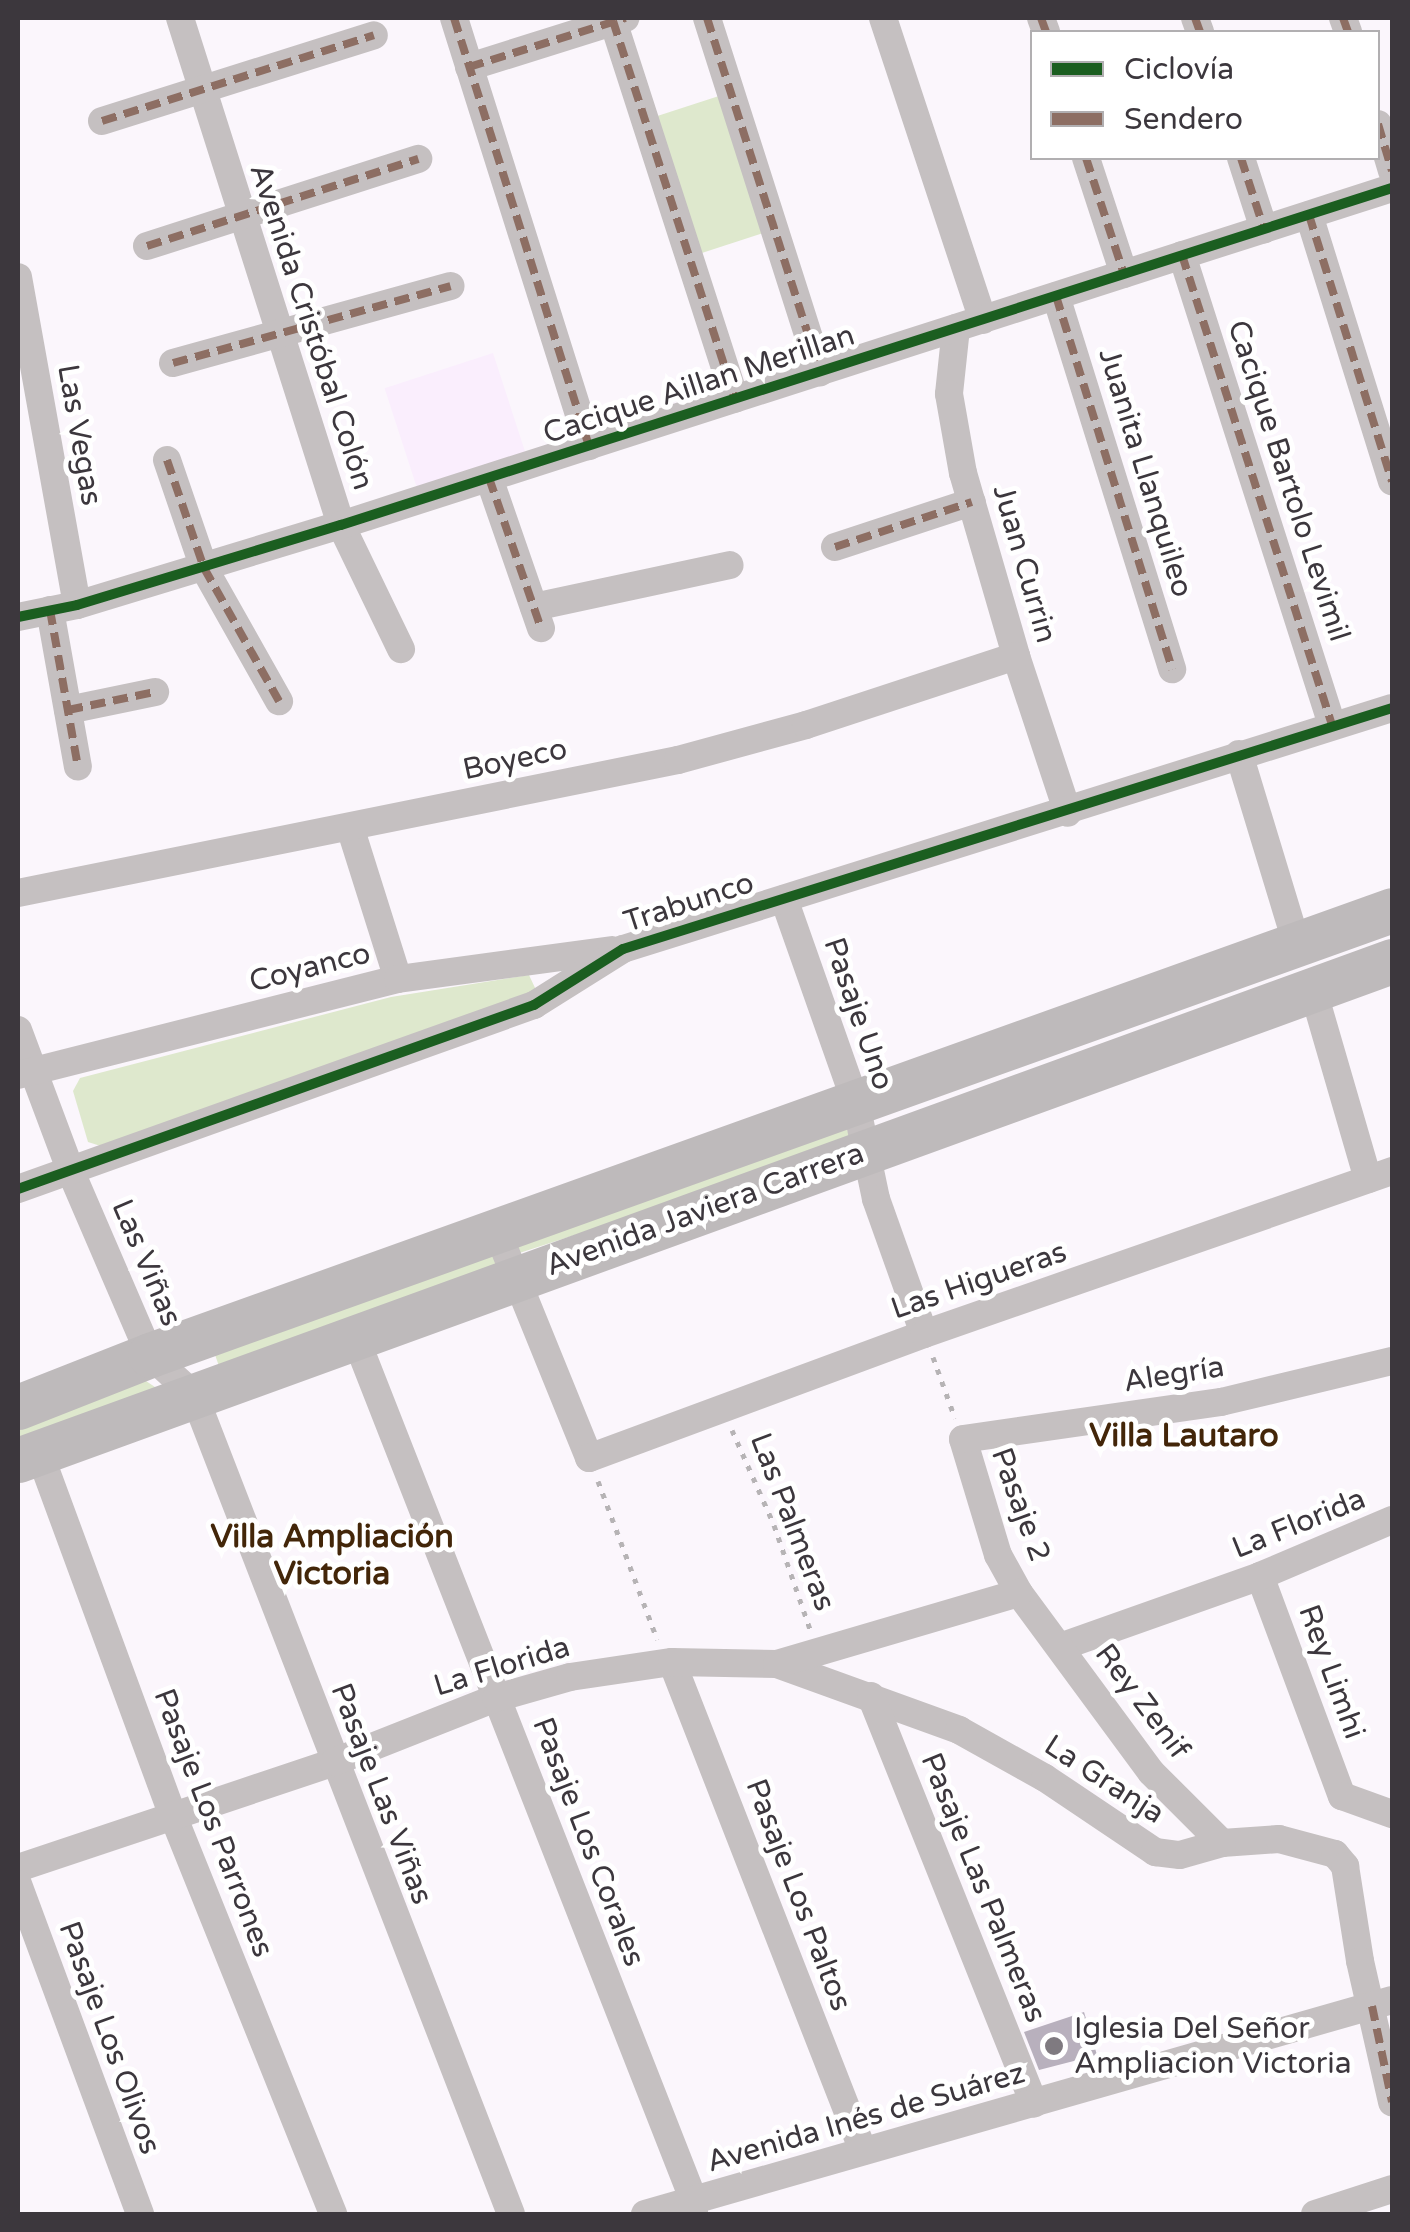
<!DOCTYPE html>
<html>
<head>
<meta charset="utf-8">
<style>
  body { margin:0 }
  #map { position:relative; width:1410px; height:2232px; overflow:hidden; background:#fbf6fc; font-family:"Varela Round",sans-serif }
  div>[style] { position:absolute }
  .built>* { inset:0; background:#faeefd; transform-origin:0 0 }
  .green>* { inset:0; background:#dee8cd; transform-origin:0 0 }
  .building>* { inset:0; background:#b8b0bd }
  .path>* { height:5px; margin-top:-2.5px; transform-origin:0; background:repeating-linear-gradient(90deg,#b6b3b5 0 5px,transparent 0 13px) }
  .street>* { height:28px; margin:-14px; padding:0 14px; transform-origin:14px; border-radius:14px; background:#c5c0c1 }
  .primary>* { height:45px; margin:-22.5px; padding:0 22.5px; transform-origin:22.5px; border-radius:22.5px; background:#bebabb }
  .quiet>* { height:8px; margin-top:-4px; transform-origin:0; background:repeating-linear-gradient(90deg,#8d6e63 0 15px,transparent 0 23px) }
  .cycleway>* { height:10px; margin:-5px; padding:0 5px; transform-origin:5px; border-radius:5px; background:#1b5e20 }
  .dots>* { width:28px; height:28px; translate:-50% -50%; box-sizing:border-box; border:5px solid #fff; border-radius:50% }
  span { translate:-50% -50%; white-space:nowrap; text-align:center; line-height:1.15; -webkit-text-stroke:10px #fff; paint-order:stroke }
  .street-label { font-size:30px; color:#3c373d }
  .poi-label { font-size:30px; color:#3c373d }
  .left { translate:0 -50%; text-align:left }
  .neighbourhood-label { font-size:32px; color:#432609; font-weight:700 }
  .frame { position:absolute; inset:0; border:20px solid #3c373d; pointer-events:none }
  .legend { position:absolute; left:1030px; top:30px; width:350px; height:130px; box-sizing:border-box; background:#fff; border:2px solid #b1afb1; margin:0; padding:12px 18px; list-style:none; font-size:30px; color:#3c373d }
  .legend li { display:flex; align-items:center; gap:20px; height:50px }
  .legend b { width:50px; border:2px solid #b1afb1 }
</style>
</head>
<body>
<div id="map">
  <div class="built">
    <div style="left:493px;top:353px;width:112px;height:114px;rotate:72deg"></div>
  </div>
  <div class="green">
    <div style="left:722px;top:95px;width:144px;height:72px;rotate:72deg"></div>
    <div style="clip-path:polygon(529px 975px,536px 990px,110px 1149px,88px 1142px,73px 1091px,80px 1078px,391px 997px)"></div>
    <div style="left:845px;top:1123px;width:23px;height:349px;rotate:72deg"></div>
    <div style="left:493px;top:1253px;width:24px;height:296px;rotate:71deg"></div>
    <div style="clip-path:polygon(137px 1375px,170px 1397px,18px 1452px,18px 1420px)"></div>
  </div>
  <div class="building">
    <div style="clip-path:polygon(1084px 2012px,1097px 2055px,1039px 2070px,1024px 2032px)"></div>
  </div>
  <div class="path">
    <div style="left:933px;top:1357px;width:65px;rotate:70.2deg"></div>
    <div style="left:732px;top:1430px;width:104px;rotate:66.1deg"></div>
    <div style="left:774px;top:1525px;width:110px;rotate:70.9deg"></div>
    <div style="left:598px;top:1481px;width:169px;rotate:69.5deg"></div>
  </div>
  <div class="street">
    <div style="left:180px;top:18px;width:532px;rotate:72.38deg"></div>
    <div style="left:341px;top:525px;width:138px;rotate:64.2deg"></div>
    <div style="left:454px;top:18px;width:449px;rotate:72.5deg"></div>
    <div style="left:707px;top:18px;width:372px;rotate:72.3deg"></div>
    <div style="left:883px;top:18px;width:318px;rotate:71.7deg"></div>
    <div style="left:1041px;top:18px;width:15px;rotate:70deg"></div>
    <div style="left:1195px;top:18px;width:15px;rotate:70deg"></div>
    <div style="left:1343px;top:18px;width:15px;rotate:70deg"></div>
    <div style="left:613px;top:21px;width:397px;rotate:72.1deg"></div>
    <div style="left:469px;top:67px;width:164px;rotate:-17.4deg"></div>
    <div style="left:102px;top:121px;width:285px;rotate:-17.5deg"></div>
    <div style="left:1378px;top:124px;width:49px;rotate:73.4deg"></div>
    <div style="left:1086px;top:158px;width:122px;rotate:71.9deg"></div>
    <div style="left:1241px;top:158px;width:75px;rotate:72.1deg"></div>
    <div style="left:1309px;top:215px;width:279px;rotate:72.7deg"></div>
    <div style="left:147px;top:246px;width:285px;rotate:-17.8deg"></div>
    <div style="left:1182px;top:255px;width:494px;rotate:72.3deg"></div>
    <div style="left:18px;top:277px;width:333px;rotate:79.8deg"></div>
    <div style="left:1056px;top:296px;width:391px;rotate:72.7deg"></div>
    <div style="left:956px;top:328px;width:66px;rotate:96.1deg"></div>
    <div style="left:949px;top:394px;width:80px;rotate:80deg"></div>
    <div style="left:963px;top:473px;width:191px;rotate:73.8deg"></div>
    <div style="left:1016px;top:656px;width:165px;rotate:71.7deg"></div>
    <div style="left:173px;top:363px;width:288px;rotate:-15.5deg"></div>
    <div style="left:167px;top:460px;width:114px;rotate:71.1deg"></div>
    <div style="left:204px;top:568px;width:153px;rotate:60.6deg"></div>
    <div style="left:489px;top:478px;width:159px;rotate:70.9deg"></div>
    <div style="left:835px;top:547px;width:144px;rotate:-18.2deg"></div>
    <div style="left:534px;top:607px;width:200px;rotate:-12.1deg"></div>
    <div style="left:50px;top:610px;width:159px;rotate:79.9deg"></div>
    <div style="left:18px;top:617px;width:60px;rotate:-11.5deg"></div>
    <div style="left:77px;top:605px;width:276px;rotate:-16.9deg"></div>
    <div style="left:341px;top:525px;width:1104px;rotate:-17.78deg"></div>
    <div style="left:68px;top:710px;width:89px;rotate:-11.7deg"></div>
    <div style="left:1239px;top:754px;width:200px;rotate:73.1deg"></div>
    <div style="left:350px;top:827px;width:159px;rotate:72.5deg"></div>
    <div style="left:18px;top:893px;width:673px;rotate:-11.39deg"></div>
    <div style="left:678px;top:760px;width:133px;rotate:-15.3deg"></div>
    <div style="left:806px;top:725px;width:221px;rotate:-18.2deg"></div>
    <div style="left:784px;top:899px;width:217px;rotate:70.6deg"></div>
    <div style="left:856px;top:1104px;width:97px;rotate:78.1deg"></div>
    <div style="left:876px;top:1199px;width:143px;rotate:70.4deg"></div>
    <div style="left:1313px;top:990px;width:197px;rotate:73.8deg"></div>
    <div style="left:18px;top:1030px;width:152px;rotate:69.5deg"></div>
    <div style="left:71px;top:1172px;width:199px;rotate:66.7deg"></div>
    <div style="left:150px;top:1355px;width:59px;rotate:42.3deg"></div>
    <div style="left:194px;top:1395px;width:878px;rotate:68.84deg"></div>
    <div style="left:18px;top:1075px;width:392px;rotate:-14.2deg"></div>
    <div style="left:398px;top:979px;width:216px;rotate:-7.7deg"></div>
    <div style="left:18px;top:1189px;width:548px;rotate:-19.63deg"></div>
    <div style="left:534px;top:1005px;width:105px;rotate:-32.2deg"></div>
    <div style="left:623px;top:949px;width:806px;rotate:-17.4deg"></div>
    <div style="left:497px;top:1231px;width:245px;rotate:67.9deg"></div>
    <div style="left:589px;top:1458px;width:357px;rotate:-20.3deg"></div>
    <div style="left:924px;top:1334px;width:496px;rotate:-19.2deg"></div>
    <div style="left:356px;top:1339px;width:926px;rotate:68.59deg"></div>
    <div style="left:694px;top:2201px;width:13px;rotate:90deg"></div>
    <div style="left:39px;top:1452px;width:390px;rotate:69.8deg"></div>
    <div style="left:174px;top:1818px;width:427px;rotate:68.1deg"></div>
    <div style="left:1260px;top:1576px;width:235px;rotate:69.6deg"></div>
    <div style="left:1342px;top:1796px;width:53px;rotate:19.8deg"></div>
    <div style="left:1060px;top:1647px;width:212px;rotate:-19.5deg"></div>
    <div style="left:1260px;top:1576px;width:143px;rotate:-23deg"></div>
    <div style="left:672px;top:1662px;width:525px;rotate:68.66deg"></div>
    <div style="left:777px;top:1664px;width:194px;rotate:19.9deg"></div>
    <div style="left:959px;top:1730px;width:98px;rotate:29.2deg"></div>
    <div style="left:1045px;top:1778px;width:133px;rotate:33.9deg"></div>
    <div style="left:1155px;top:1852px;width:25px;rotate:7deg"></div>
    <div style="left:1180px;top:1855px;width:44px;rotate:-15.9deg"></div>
    <div style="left:1222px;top:1843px;width:57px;rotate:-4deg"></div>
    <div style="left:1279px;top:1839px;width:58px;rotate:15deg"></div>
    <div style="left:1335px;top:1854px;width:16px;rotate:50deg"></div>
    <div style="left:1345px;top:1866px;width:96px;rotate:81deg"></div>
    <div style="left:1360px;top:1961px;width:145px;rotate:77.2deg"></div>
    <div style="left:871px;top:1696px;width:439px;rotate:68.2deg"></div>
    <div style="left:1222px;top:1843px;width:100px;rotate:-135deg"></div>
    <div style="left:1151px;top:1772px;width:222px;rotate:-126.4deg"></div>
    <div style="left:1019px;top:1593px;width:43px;rotate:-118.9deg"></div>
    <div style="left:998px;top:1555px;width:121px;rotate:-106.8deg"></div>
    <div style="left:963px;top:1439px;width:261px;rotate:-8.2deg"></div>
    <div style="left:1221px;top:1402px;width:176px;rotate:-13.5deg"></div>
    <div style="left:18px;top:1868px;width:333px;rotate:-18.5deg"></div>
    <div style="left:334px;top:1762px;width:174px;rotate:-21.6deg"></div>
    <div style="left:496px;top:1698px;width:77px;rotate:-15.8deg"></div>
    <div style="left:570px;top:1677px;width:103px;rotate:-8.4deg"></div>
    <div style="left:672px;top:1662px;width:105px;rotate:1.1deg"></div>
    <div style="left:777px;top:1664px;width:252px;rotate:-16.4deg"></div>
    <div style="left:18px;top:1884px;width:352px;rotate:69.7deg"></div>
    <div style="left:645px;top:2214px;width:777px;rotate:-15.99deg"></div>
    <div style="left:1315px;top:2214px;width:81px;rotate:-18deg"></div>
  </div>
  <div class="primary">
    <div style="left:18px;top:1407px;width:142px;rotate:-21.5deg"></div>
    <div style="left:150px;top:1355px;width:1319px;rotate:-19.71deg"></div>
    <div style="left:18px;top:1460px;width:1462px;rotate:-19.96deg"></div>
  </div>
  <div class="quiet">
    <div style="left:454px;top:18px;width:449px;rotate:72.5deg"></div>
    <div style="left:707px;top:18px;width:372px;rotate:72.3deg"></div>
    <div style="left:1041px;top:18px;width:15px;rotate:70deg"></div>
    <div style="left:1195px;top:18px;width:15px;rotate:70deg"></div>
    <div style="left:1343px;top:18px;width:15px;rotate:70deg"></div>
    <div style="left:613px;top:21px;width:397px;rotate:72.1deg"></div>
    <div style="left:469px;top:67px;width:164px;rotate:-17.4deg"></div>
    <div style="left:102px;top:121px;width:285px;rotate:-17.5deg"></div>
    <div style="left:1378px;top:124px;width:49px;rotate:73.4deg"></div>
    <div style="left:1086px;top:158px;width:122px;rotate:71.9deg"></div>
    <div style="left:1241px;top:158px;width:75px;rotate:72.1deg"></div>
    <div style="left:1309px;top:215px;width:279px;rotate:72.7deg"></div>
    <div style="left:147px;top:246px;width:285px;rotate:-17.8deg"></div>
    <div style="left:1182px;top:255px;width:494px;rotate:72.3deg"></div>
    <div style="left:1056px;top:296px;width:391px;rotate:72.7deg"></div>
    <div style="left:173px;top:363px;width:288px;rotate:-15.5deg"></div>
    <div style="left:167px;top:460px;width:114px;rotate:71.1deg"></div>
    <div style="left:204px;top:568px;width:153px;rotate:60.6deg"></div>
    <div style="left:489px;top:478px;width:159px;rotate:70.9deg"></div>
    <div style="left:835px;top:547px;width:144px;rotate:-18.2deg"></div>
    <div style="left:50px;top:610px;width:159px;rotate:79.9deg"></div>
    <div style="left:68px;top:710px;width:89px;rotate:-11.7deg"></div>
    <div style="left:1372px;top:2006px;width:98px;rotate:78.2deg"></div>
  </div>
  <div class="cycleway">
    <div style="left:18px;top:617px;width:60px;rotate:-11.5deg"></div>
    <div style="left:77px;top:605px;width:276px;rotate:-16.9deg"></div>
    <div style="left:341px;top:525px;width:1104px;rotate:-17.78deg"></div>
    <div style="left:18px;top:1189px;width:548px;rotate:-19.63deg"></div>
    <div style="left:534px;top:1005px;width:105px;rotate:-32.2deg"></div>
    <div style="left:623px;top:949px;width:806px;rotate:-17.4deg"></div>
  </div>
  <div class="dots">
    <div style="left:1054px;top:2046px;background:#7f7a80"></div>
  </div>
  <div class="street-label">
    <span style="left:311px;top:327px;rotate:72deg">Avenida Cristóbal Colón</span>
    <span style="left:699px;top:385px;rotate:-18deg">Cacique Aillan Merillan</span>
    <span style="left:79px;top:435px;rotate:80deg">Las Vegas</span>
    <span style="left:1145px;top:473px;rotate:73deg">Juanita Llanquileo</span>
    <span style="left:1288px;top:481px;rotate:72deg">Cacique Bartolo Levimil</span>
    <span style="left:1024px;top:564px;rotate:74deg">Juan Currin</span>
    <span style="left:515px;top:760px;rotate:-12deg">Boyeco</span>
    <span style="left:689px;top:903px;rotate:-18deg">Trabunco</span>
    <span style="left:310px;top:968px;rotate:-14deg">Coyanco</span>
    <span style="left:858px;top:1014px;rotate:71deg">Pasaje Uno</span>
    <span style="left:705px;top:1210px;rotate:-20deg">Avenida Javiera Carrera</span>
    <span style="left:146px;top:1263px;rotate:67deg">Las Viñas</span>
    <span style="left:979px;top:1281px;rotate:-19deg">Las Higueras</span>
    <span style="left:1174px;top:1375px;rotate:-9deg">Alegría</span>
    <span style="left:1020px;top:1505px;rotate:70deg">Pasaje 2</span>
    <span style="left:792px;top:1522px;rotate:69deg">Las Palmeras</span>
    <span style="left:1299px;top:1524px;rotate:-22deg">La Florida</span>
    <span style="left:502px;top:1667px;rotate:-17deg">La Florida</span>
    <span style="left:1331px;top:1672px;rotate:70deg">Rey Limhi</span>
    <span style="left:1142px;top:1702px;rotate:53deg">Rey Zenif</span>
    <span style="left:1104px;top:1780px;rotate:33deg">La Granja</span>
    <span style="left:381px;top:1794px;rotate:69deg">Pasaje Las Viñas</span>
    <span style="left:213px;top:1823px;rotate:69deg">Pasaje Los Parrones</span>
    <span style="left:588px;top:1842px;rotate:69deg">Pasaje Los Corales</span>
    <span style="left:983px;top:1888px;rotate:68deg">Pasaje Las Palmeras</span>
    <span style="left:798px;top:1895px;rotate:69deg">Pasaje Los Paltos</span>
    <span style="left:109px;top:2038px;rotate:70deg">Pasaje Los Olivos</span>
    <span style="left:866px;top:2118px;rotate:-16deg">Avenida Inés de Suárez</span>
  </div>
  <div class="poi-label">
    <span class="left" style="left:1074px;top:2046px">Iglesia Del Señor<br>Ampliacion Victoria</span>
  </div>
  <div class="neighbourhood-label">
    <span style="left:1184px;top:1436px">Villa Lautaro</span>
    <span style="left:332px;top:1556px">Villa Ampliación<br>Victoria</span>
  </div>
  <div class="frame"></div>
  <ul class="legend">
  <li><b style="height:12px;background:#1b5e20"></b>Ciclovía</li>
  <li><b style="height:12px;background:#8d6e63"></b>Sendero</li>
  </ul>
</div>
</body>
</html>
